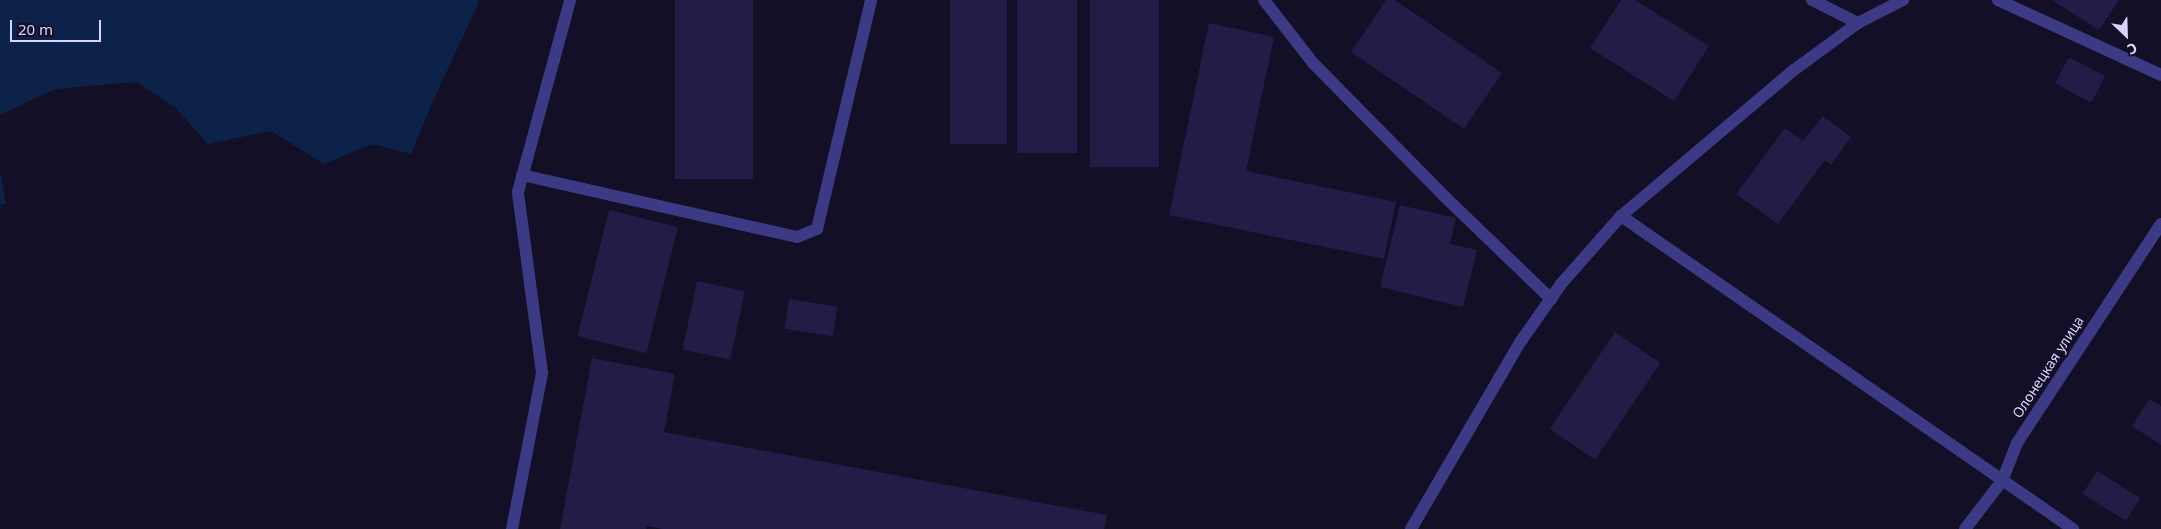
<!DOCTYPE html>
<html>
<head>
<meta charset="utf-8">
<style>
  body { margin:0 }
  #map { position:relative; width:2161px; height:529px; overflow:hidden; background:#130f26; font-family:"Noto Sans",sans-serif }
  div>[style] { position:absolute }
  .water>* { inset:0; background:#0c2248 }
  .building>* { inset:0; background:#241b47; transform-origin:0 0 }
  .lane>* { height:12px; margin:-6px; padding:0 6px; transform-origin:6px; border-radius:6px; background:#3d3a85 }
  .street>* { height:12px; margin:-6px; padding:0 6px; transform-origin:6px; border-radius:6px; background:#3d3a85 }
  span { translate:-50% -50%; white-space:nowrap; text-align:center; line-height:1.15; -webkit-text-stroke:5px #130f26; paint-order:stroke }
  .street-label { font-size:14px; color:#d9d4ff }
  .north { position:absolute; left:2101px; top:10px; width:50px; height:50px; -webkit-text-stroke:4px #130f26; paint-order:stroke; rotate:156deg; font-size:14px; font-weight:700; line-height:20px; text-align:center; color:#d9d4ff }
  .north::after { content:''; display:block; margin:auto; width:18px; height:22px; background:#d9d4ff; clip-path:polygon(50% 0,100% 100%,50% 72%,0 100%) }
  .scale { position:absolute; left:10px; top:20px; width:91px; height:22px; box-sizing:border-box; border:2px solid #d9d4ff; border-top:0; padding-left:6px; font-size:15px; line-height:18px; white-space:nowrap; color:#d9d4ff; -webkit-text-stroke:4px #130f26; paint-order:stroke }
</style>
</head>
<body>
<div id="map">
  <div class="water">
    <div style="clip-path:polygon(0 0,477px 0,479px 2px,433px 101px,411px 154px,372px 144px,324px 164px,271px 131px,208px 144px,175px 107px,136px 82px,55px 89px,0 115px)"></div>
    <div style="clip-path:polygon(0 171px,6px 203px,0 205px)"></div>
  </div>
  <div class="building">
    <div style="left:675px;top:0;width:78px;height:179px"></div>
    <div style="left:950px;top:0;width:57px;height:144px"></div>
    <div style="left:1017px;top:0;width:60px;height:153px"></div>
    <div style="left:1090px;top:0;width:69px;height:167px"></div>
    <div style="clip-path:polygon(1386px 0,1395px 0,1502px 73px,1464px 129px,1351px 52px)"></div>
    <div style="clip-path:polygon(1621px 0,1635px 0,1709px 46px,1674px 101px,1590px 48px)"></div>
    <div style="clip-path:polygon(2052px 0,2119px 0,2099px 30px)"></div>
    <div style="clip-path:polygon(1209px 23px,1274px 37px,1246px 171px,1396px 202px,1384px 259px,1169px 215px)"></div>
    <div style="left:2069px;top:57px;width:41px;height:30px;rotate:28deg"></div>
    <div style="clip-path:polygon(1823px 116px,1851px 137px,1831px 165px,1825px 160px,1778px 224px,1736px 194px,1785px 128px,1803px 141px)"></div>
    <div style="clip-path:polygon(1400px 205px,1456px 218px,1450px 244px,1477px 250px,1463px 307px,1380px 287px)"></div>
    <div style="left:609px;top:210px;width:71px;height:130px;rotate:14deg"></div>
    <div style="left:697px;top:281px;width:49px;height:70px;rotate:12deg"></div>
    <div style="left:789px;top:299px;width:49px;height:30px;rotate:9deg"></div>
    <div style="left:1615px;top:332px;width:55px;height:117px;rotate:34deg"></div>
    <div style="clip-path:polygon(592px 358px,675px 374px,664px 432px,1107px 515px,1104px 529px,663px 529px,646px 526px,646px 529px,560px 529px)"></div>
    <div style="clip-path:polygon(2149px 399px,2161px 406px,2161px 445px,2132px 426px)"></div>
    <div style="left:2097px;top:471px;width:51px;height:27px;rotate:32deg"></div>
  </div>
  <div class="lane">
    <div style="left:1264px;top:0;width:80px;rotate:52.1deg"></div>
    <div style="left:1313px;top:63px;width:187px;rotate:45.4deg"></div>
    <div style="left:1444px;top:196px;width:149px;rotate:43.9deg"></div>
    <div style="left:522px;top:175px;width:282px;rotate:12.7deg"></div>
    <div style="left:797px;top:237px;width:22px;rotate:-22deg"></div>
    <div style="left:817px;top:229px;width:235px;rotate:-76.7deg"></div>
    <div style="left:1621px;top:216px;width:550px;rotate:34.7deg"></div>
    <div style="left:512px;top:529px;width:159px;rotate:-79.1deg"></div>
    <div style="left:542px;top:373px;width:183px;rotate:-97.6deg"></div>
    <div style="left:518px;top:192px;width:199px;rotate:-74.8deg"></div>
  </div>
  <div class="street">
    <div style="left:1812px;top:0;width:51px;rotate:26.6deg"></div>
    <div style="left:1998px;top:0;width:179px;rotate:24.7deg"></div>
    <div style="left:1411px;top:529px;width:218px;rotate:-59.7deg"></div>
    <div style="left:1521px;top:341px;width:70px;rotate:-54.9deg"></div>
    <div style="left:1561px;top:284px;width:91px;rotate:-48.6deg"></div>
    <div style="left:1621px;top:216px;width:226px;rotate:-40.2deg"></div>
    <div style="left:1794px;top:70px;width:79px;rotate:-36.3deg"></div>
    <div style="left:1858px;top:23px;width:51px;rotate:-27.1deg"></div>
    <div style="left:1965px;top:529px;width:61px;rotate:-52.4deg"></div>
    <div style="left:2002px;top:481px;width:41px;rotate:-68.5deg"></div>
    <div style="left:2017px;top:443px;width:262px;rotate:-56.7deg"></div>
  </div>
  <div class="street-label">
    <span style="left:2048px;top:367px;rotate:-57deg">Олонецкая улица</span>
  </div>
  <div class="north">С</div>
  <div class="scale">20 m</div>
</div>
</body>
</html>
